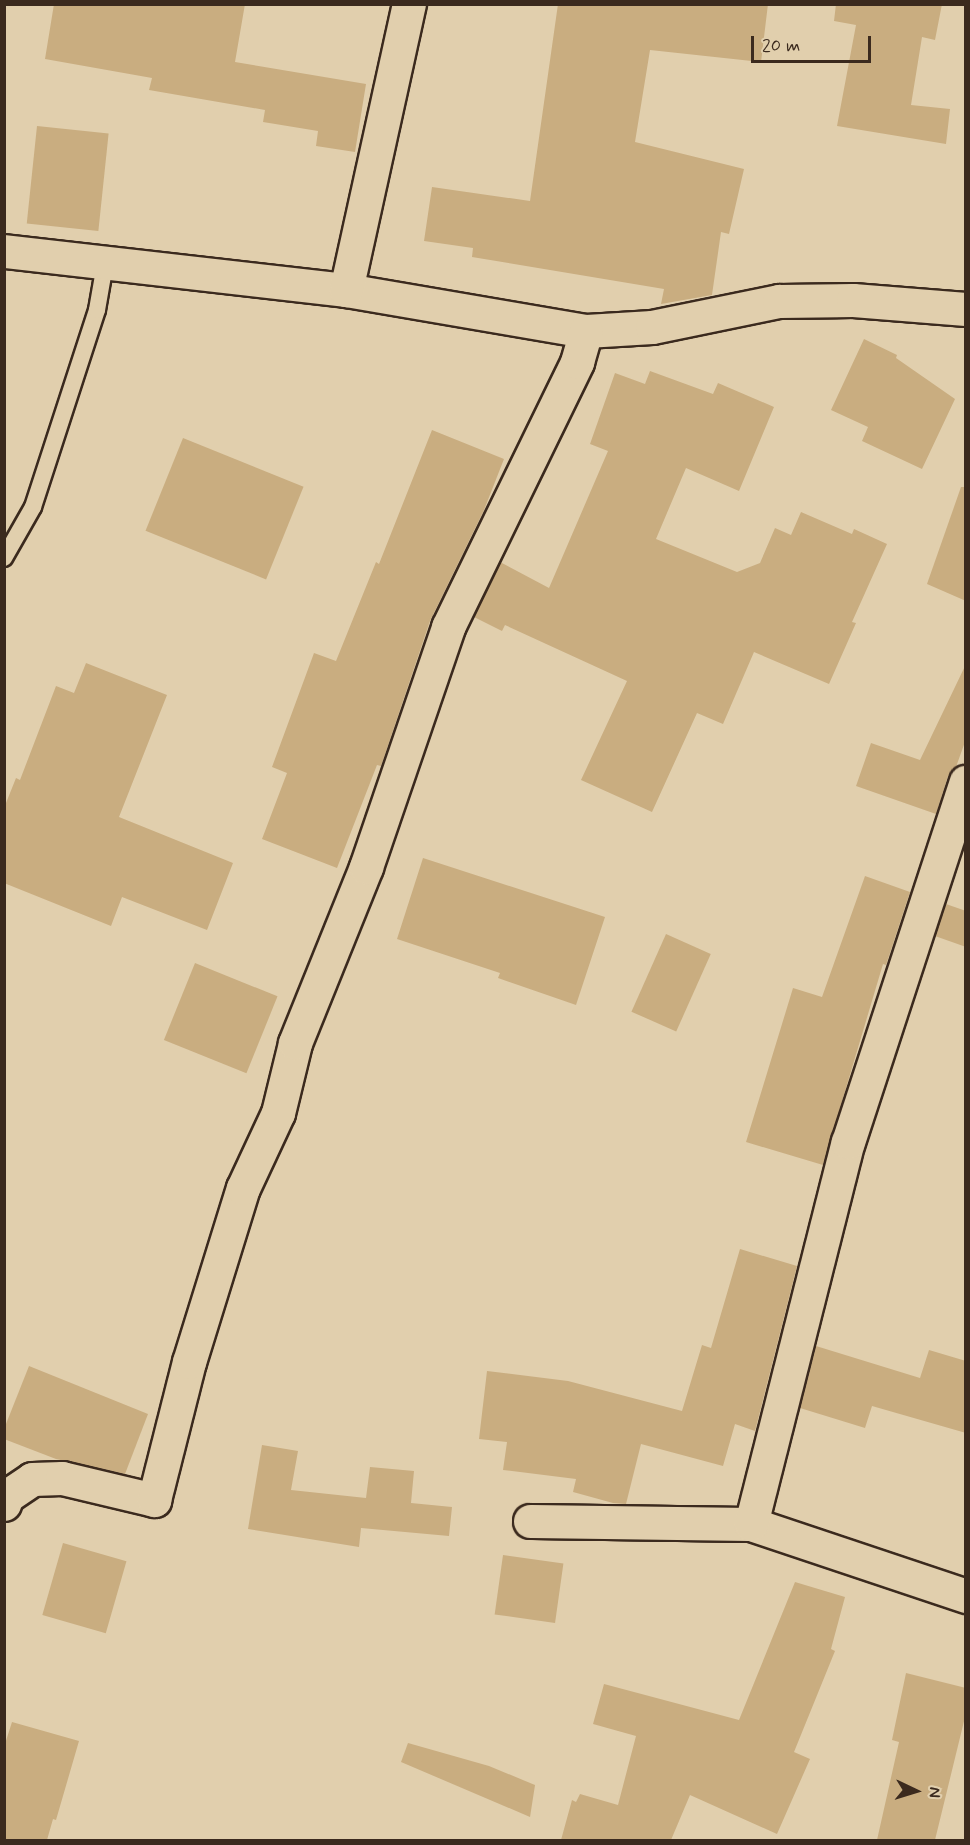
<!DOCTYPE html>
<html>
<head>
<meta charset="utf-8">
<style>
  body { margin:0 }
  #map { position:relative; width:970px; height:1845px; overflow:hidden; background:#e1cfad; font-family:Mynerve,sans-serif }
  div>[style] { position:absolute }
  .building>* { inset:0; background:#c9ad80; transform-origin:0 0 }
  .roads { filter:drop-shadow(2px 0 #3b2a1e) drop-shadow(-2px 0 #3b2a1e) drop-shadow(0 2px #3b2a1e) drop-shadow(0 -2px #3b2a1e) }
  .lane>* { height:16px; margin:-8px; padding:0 8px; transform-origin:8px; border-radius:8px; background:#e1cfad }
  .street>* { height:33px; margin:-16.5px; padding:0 16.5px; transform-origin:16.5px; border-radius:16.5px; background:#e1cfad }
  span { translate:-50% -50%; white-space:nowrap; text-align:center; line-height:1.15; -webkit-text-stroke:4.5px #e1cfad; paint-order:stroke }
  .frame { position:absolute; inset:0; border:6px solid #3b2a1e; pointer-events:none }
  .north { position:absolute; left:886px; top:1761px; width:60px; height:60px; -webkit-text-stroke:4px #e1cfad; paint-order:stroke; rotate:94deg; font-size:16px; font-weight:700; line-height:24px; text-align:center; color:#3b2a1e }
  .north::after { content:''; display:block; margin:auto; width:21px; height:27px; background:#3b2a1e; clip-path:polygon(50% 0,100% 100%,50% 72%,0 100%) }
  .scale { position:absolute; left:751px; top:36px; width:120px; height:27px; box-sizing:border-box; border:3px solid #3b2a1e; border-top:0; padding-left:8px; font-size:18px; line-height:21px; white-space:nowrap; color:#3b2a1e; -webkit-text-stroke:4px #e1cfad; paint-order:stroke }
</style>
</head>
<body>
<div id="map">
  <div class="building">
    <div style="clip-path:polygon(54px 4px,245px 4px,235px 62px,366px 84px,355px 152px,316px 146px,318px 131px,263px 122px,265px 110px,149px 90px,152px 78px,45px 59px)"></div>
    <div style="clip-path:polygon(558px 4px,768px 4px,761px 62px,650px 50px,635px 142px,744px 169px,729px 234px,721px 232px,712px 295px,661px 304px,664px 289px,472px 257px,473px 248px,424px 241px,432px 187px,530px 201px)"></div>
    <div style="clip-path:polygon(836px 4px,942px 4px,935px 40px,922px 37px,911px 105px,950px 109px,946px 144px,837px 126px,856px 25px,834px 21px)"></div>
    <div style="left:37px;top:126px;width:72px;height:98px;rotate:6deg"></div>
    <div style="clip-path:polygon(864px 339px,897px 355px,896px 358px,955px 399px,922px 469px,862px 441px,868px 427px,831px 410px)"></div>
    <div style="clip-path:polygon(650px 371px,713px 394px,718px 383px,774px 407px,739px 491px,686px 468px,656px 539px,737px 572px,760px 563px,775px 528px,791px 535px,801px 512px,852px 534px,854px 529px,887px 544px,852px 622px,856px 623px,829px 684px,754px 652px,723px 724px,697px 713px,652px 812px,581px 780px,627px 681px,505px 625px,502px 631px,474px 617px,500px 562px,549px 588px,608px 451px,590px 444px,615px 373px,645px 384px)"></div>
    <div style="clip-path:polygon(432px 430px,504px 459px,484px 510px,430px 621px,381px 766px,377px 765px,337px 868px,262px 839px,287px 773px,272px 767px,314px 653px,336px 661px,376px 562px,379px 564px)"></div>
    <div style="left:183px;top:438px;width:130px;height:100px;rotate:22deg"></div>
    <div style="clip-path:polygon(961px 487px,966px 487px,966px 601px,927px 584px)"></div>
    <div style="clip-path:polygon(86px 663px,167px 695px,119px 817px,233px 863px,207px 930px,122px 897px,111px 926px,4px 883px,4px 808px,16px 778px,20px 780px,56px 686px,74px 693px)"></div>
    <div style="clip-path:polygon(966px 664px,966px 739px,956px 767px,948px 776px,936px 814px,856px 786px,871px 743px,920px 760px)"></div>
    <div style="clip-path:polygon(423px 858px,605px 917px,576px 1005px,498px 978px,500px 973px,397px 939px)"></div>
    <div style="clip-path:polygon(865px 876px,910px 892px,886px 965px,883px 964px,823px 1165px,746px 1142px,793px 988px,822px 997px)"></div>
    <div style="clip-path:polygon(946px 904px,966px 911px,966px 947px,935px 936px)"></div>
    <div style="left:666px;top:934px;width:49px;height:85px;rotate:24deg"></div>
    <div style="left:195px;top:963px;width:89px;height:83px;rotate:22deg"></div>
    <div style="clip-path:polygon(740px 1249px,797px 1266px,755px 1431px,735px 1424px,723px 1466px,641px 1444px,626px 1504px,613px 1503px,573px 1492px,576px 1479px,503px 1470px,507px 1442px,479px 1439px,487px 1371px,568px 1381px,682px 1411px,702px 1345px,711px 1348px)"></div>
    <div style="clip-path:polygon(816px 1346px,920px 1378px,929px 1350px,966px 1361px,966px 1433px,872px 1406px,865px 1428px,800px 1408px)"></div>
    <div style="clip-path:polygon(29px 1366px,148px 1414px,125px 1474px,56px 1459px,4px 1439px,4px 1429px)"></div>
    <div style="clip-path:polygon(262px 1445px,298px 1451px,291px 1490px,366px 1498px,370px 1467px,414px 1471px,411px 1503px,452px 1507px,449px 1536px,361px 1528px,359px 1547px,248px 1529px)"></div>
    <div style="left:63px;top:1543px;width:66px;height:75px;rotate:16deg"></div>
    <div style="left:503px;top:1555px;width:61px;height:60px;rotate:8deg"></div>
    <div style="clip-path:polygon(795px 1582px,845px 1597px,831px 1649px,835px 1651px,794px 1752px,810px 1759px,777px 1834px,690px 1795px,671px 1840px,561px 1840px,572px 1800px,576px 1802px,580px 1794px,618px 1805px,636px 1736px,593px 1724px,604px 1684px,739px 1720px)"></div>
    <div style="clip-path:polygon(906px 1673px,966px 1688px,966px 1713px,935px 1840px,877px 1840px,899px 1742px,892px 1740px)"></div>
    <div style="clip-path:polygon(12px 1722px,79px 1741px,56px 1820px,53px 1819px,47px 1840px,4px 1840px,4px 1747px)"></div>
    <div style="clip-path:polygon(408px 1743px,489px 1766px,535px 1785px,530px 1817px,401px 1762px)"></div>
  </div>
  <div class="roads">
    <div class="lane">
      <div style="left:4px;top:558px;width:59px;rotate:-60.4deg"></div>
      <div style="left:33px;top:507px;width:207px;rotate:-72deg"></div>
      <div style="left:97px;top:310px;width:47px;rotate:-80.1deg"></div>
    </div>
    <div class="street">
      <div style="left:4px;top:251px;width:344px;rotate:6.5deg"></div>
      <div style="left:346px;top:290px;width:243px;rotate:9.7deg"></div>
      <div style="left:586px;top:331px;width:66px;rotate:-3.5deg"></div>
      <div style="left:652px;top:327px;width:130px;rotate:-11.6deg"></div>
      <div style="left:779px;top:301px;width:74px;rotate:-0.8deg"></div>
      <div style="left:853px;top:300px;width:113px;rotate:4.6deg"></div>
      <div style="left:346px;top:290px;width:293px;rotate:-77.6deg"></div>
      <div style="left:4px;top:1504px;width:9px;rotate:-69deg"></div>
      <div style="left:7px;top:1496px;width:30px;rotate:-34deg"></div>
      <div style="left:32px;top:1479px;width:30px;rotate:-2deg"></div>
      <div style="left:62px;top:1478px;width:95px;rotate:13.4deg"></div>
      <div style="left:154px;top:1500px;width:142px;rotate:-75.8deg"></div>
      <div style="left:189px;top:1362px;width:182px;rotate:-72.8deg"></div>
      <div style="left:243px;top:1188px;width:83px;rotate:-65deg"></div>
      <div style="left:278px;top:1113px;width:72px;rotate:-76.3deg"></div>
      <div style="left:295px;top:1043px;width:190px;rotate:-68deg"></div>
      <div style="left:366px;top:867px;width:254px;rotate:-71.1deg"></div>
      <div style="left:448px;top:627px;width:295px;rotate:-64deg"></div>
      <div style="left:577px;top:362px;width:32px;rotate:-74deg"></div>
      <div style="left:530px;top:1521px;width:221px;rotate:0.8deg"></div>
      <div style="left:751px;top:1524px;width:227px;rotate:18.5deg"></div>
      <div style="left:751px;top:1524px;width:394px;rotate:-75.8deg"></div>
      <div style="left:848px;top:1142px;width:379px;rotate:-71.9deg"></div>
    </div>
  </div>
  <div class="frame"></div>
  <div class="north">N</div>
  <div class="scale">20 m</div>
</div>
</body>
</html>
